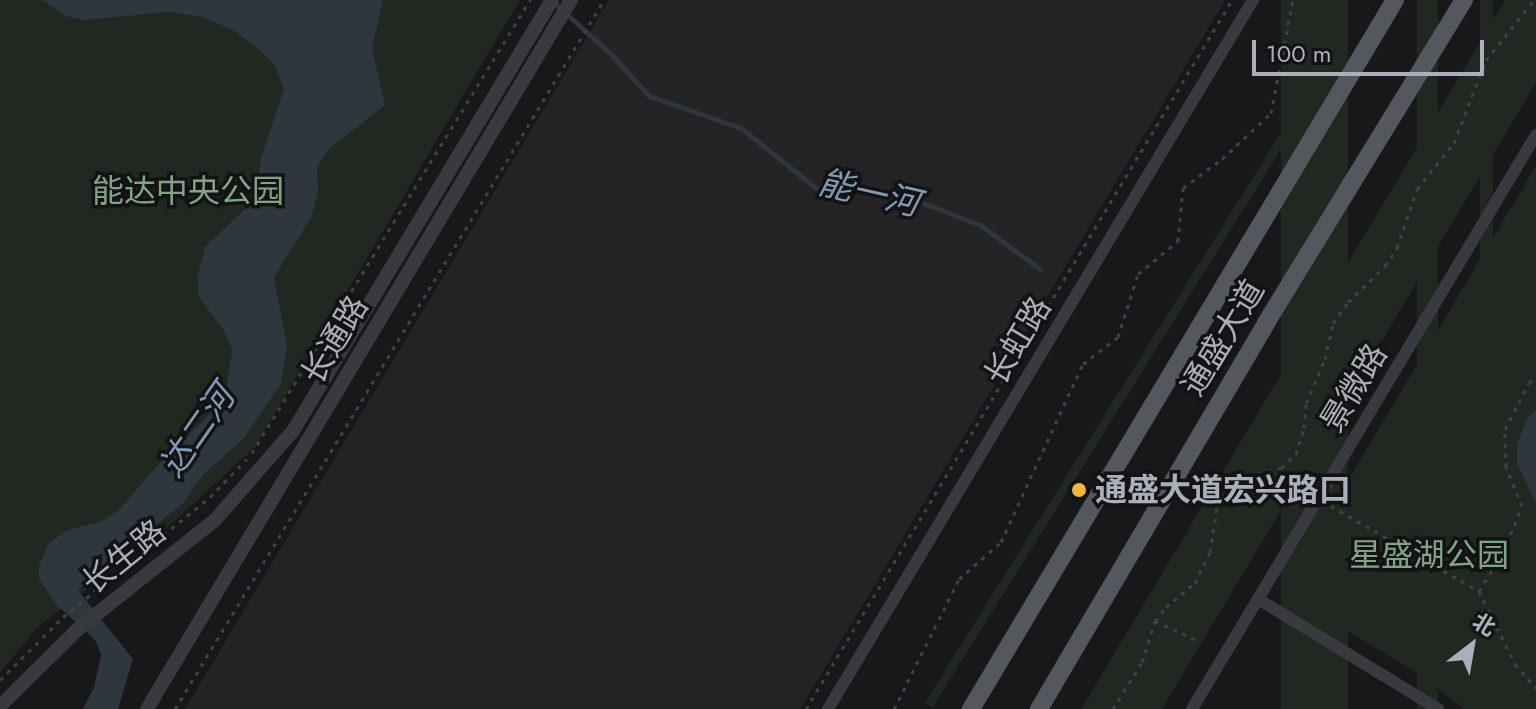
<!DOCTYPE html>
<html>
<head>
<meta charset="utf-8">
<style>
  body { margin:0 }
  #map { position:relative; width:1536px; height:709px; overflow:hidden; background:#18181a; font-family:Jost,"Noto Sans SC",sans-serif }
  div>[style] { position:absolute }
  .built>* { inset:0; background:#242427 }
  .green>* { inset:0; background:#202821; transform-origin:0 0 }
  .water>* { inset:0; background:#2e363e }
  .stream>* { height:5px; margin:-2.5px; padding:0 2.5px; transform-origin:2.5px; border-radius:2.5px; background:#2e363e }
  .path>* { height:3px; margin-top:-1.5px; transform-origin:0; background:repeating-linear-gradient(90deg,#3f4146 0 4px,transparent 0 10px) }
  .minor>* { height:12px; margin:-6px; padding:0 6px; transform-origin:6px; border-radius:6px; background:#393a3f }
  .tertiary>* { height:14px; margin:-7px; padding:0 7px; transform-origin:7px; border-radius:7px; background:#393a3f }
  .primary>* { height:18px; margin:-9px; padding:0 9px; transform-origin:9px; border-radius:9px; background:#55575e }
  .dots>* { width:22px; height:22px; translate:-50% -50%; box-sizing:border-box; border:4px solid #131315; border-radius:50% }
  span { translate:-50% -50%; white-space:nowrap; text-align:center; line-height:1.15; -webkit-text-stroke:7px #131315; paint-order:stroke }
  .park-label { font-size:32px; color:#82a485 }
  .street-label { font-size:32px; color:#aaafb9 }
  .poi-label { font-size:32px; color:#aaafb9; font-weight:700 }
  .left { translate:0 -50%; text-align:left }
  .water-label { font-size:34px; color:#829bb4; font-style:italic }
  .north { position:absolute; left:1432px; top:605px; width:80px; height:80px; -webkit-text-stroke:6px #131315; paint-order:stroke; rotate:31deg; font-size:22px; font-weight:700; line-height:32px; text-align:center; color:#aaafb9 }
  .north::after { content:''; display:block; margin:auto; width:28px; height:36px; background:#aaafb9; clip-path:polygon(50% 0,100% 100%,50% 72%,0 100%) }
  .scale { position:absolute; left:1252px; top:40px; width:232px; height:36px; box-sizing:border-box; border:4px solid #aaafb9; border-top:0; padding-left:10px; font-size:24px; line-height:28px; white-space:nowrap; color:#aaafb9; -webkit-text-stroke:6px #131315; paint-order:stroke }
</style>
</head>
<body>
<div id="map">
  <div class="built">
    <div style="clip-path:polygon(609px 0,1225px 0,800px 709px,185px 709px)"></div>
  </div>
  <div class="green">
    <div style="clip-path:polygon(0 0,520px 0,255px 447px,168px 527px,38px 627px,0 673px)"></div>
    <div style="left:1281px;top:0;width:67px;height:828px"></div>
    <div style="left:1417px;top:0;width:21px;height:827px"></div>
    <div style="left:1480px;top:0;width:13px;height:826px"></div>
    <div style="clip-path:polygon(1505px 0,1536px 0,1536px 83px,1162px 709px,1081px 709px)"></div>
    <div style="left:1307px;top:91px;width:9px;height:721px;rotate:32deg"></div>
    <div style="clip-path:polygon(1536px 166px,1536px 709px,1464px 709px,1414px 671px,1281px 592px)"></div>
  </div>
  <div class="water">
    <div style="clip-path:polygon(42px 0,383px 0,372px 48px,385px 105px,330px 148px,317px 167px,318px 192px,312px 216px,274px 277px,287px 346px,281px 384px,243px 439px,204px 474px,184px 502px,78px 590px,133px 659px,118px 709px,83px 709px,94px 687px,101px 655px,96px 641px,55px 603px,39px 579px,39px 566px,48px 544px,67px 530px,100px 522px,118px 511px,156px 467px,211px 413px,226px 392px,232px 349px,225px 332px,198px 296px,198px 274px,205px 247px,248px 206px,258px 183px,261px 158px,284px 89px,274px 64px,258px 49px,235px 31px,203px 17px,169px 12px,84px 20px,66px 16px)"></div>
    <div style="clip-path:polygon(1536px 410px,1536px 503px,1517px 464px,1517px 445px,1526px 420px)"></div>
  </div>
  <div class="stream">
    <div style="left:552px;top:1px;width:79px;rotate:41.9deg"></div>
    <div style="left:611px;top:54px;width:57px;rotate:47.9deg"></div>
    <div style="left:649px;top:96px;width:97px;rotate:19.2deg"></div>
    <div style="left:741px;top:128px;width:96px;rotate:38.7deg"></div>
    <div style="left:816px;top:188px;width:81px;rotate:3.5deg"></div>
    <div style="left:897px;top:193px;width:89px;rotate:21.1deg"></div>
    <div style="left:980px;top:225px;width:74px;rotate:36.3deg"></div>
  </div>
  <div class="path">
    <div style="left:252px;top:453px;width:532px;rotate:-58.46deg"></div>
    <div style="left:1331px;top:506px;width:171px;rotate:29.9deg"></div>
    <div style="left:1479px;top:591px;width:81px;rotate:63.7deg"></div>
    <div style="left:1515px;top:664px;width:32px;rotate:49deg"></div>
    <div style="left:1479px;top:591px;width:45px;rotate:-57.7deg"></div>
    <div style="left:1503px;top:553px;width:51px;rotate:-68deg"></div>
    <div style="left:1522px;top:506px;width:42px;rotate:-112.3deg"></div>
    <div style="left:1506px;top:467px;width:38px;rotate:-92deg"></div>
    <div style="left:1505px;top:429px;width:52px;rotate:-62.4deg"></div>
    <div style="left:1529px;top:383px;width:9px;rotate:-41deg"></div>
    <div style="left:1155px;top:621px;width:48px;rotate:24.4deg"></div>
    <div style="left:0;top:680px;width:89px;rotate:-45deg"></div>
    <div style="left:63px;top:617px;width:190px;rotate:-39.2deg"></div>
    <div style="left:210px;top:497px;width:53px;rotate:-45.8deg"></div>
    <div style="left:175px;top:709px;width:829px;rotate:-58.82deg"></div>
    <div style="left:806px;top:709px;width:827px;rotate:-59deg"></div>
    <div style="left:894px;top:709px;width:145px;rotate:-63.4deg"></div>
    <div style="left:959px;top:579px;width:56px;rotate:-41.4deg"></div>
    <div style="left:1001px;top:542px;width:196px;rotate:-65.3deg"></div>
    <div style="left:1083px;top:364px;width:44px;rotate:-37.6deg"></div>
    <div style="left:1118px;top:337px;width:66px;rotate:-72.4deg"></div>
    <div style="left:1138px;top:274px;width:52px;rotate:-39.5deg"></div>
    <div style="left:1178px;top:241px;width:53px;rotate:-84.6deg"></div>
    <div style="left:1183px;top:188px;width:49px;rotate:-36.6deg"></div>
    <div style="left:1222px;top:159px;width:67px;rotate:-43.2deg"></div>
    <div style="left:1271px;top:113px;width:115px;rotate:-79deg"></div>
    <div style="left:1113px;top:709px;width:55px;rotate:-58.3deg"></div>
    <div style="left:1142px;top:662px;width:43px;rotate:-72.4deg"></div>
    <div style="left:1155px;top:621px;width:18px;rotate:-52deg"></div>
    <div style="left:1166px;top:607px;width:38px;rotate:-40deg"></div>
    <div style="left:1195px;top:583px;width:34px;rotate:-64deg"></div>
    <div style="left:1210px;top:552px;width:47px;rotate:-81.3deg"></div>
    <div style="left:1217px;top:506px;width:20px;rotate:-66deg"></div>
    <div style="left:1225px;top:488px;width:17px;rotate:-36deg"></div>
    <div style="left:1239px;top:478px;width:43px;rotate:-13.4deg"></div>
    <div style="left:1281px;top:468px;width:21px;rotate:-43deg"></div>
    <div style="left:1296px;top:454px;width:27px;rotate:-73deg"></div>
    <div style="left:1304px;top:428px;width:25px;rotate:-85deg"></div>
    <div style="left:1306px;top:403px;width:48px;rotate:-66.6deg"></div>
    <div style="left:1325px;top:359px;width:37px;rotate:-77deg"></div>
    <div style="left:1333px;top:323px;width:26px;rotate:-54deg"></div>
    <div style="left:1348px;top:302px;width:52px;rotate:-44.2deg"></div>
    <div style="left:1385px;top:266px;width:22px;rotate:-56deg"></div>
    <div style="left:1397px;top:248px;width:62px;rotate:-71.3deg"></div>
    <div style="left:1417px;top:189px;width:59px;rotate:-51.2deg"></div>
    <div style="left:1454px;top:143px;width:89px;rotate:-68.9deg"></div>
    <div style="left:1486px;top:60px;width:77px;rotate:-51.3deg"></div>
  </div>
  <div class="minor">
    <div style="left:1258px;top:599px;width:211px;rotate:31.4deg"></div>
    <div style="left:828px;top:709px;width:827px;rotate:-59.06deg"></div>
    <div style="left:1192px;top:709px;width:669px;rotate:-59.07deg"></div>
  </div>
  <div class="tertiary">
    <div style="left:0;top:706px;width:110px;rotate:-44.6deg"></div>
    <div style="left:78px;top:629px;width:175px;rotate:-38.5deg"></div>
    <div style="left:215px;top:520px;width:118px;rotate:-48.8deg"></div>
    <div style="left:293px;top:431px;width:503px;rotate:-59deg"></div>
    <div style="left:147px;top:709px;width:826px;rotate:-59.12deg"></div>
  </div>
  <div class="primary">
    <div style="left:971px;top:709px;width:826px;rotate:-59.12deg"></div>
    <div style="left:1039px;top:709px;width:448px;rotate:-59.5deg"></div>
    <div style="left:1266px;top:323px;width:379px;rotate:-58.5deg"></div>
  </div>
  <div class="dots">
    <div style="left:1079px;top:490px;background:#efb83b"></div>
  </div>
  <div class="park-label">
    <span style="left:188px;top:191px">能达中央公园</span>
    <span style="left:1429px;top:555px">星盛湖公园</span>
  </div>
  <div class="street-label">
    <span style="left:1223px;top:338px;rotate:-59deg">通盛大道</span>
    <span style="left:335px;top:340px;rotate:-59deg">长通路</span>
    <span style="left:1018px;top:341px;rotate:-59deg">长虹路</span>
    <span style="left:1354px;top:388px;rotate:-59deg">景微路</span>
    <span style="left:124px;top:557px;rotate:-39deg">长生路</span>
  </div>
  <div class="poi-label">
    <span class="left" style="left:1095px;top:490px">通盛大道宏兴路口</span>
  </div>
  <div class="water-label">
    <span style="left:869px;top:193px;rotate:13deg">能一河</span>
    <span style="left:197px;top:431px;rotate:-55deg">达二河</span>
  </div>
  <div class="north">北</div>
  <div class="scale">100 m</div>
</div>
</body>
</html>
